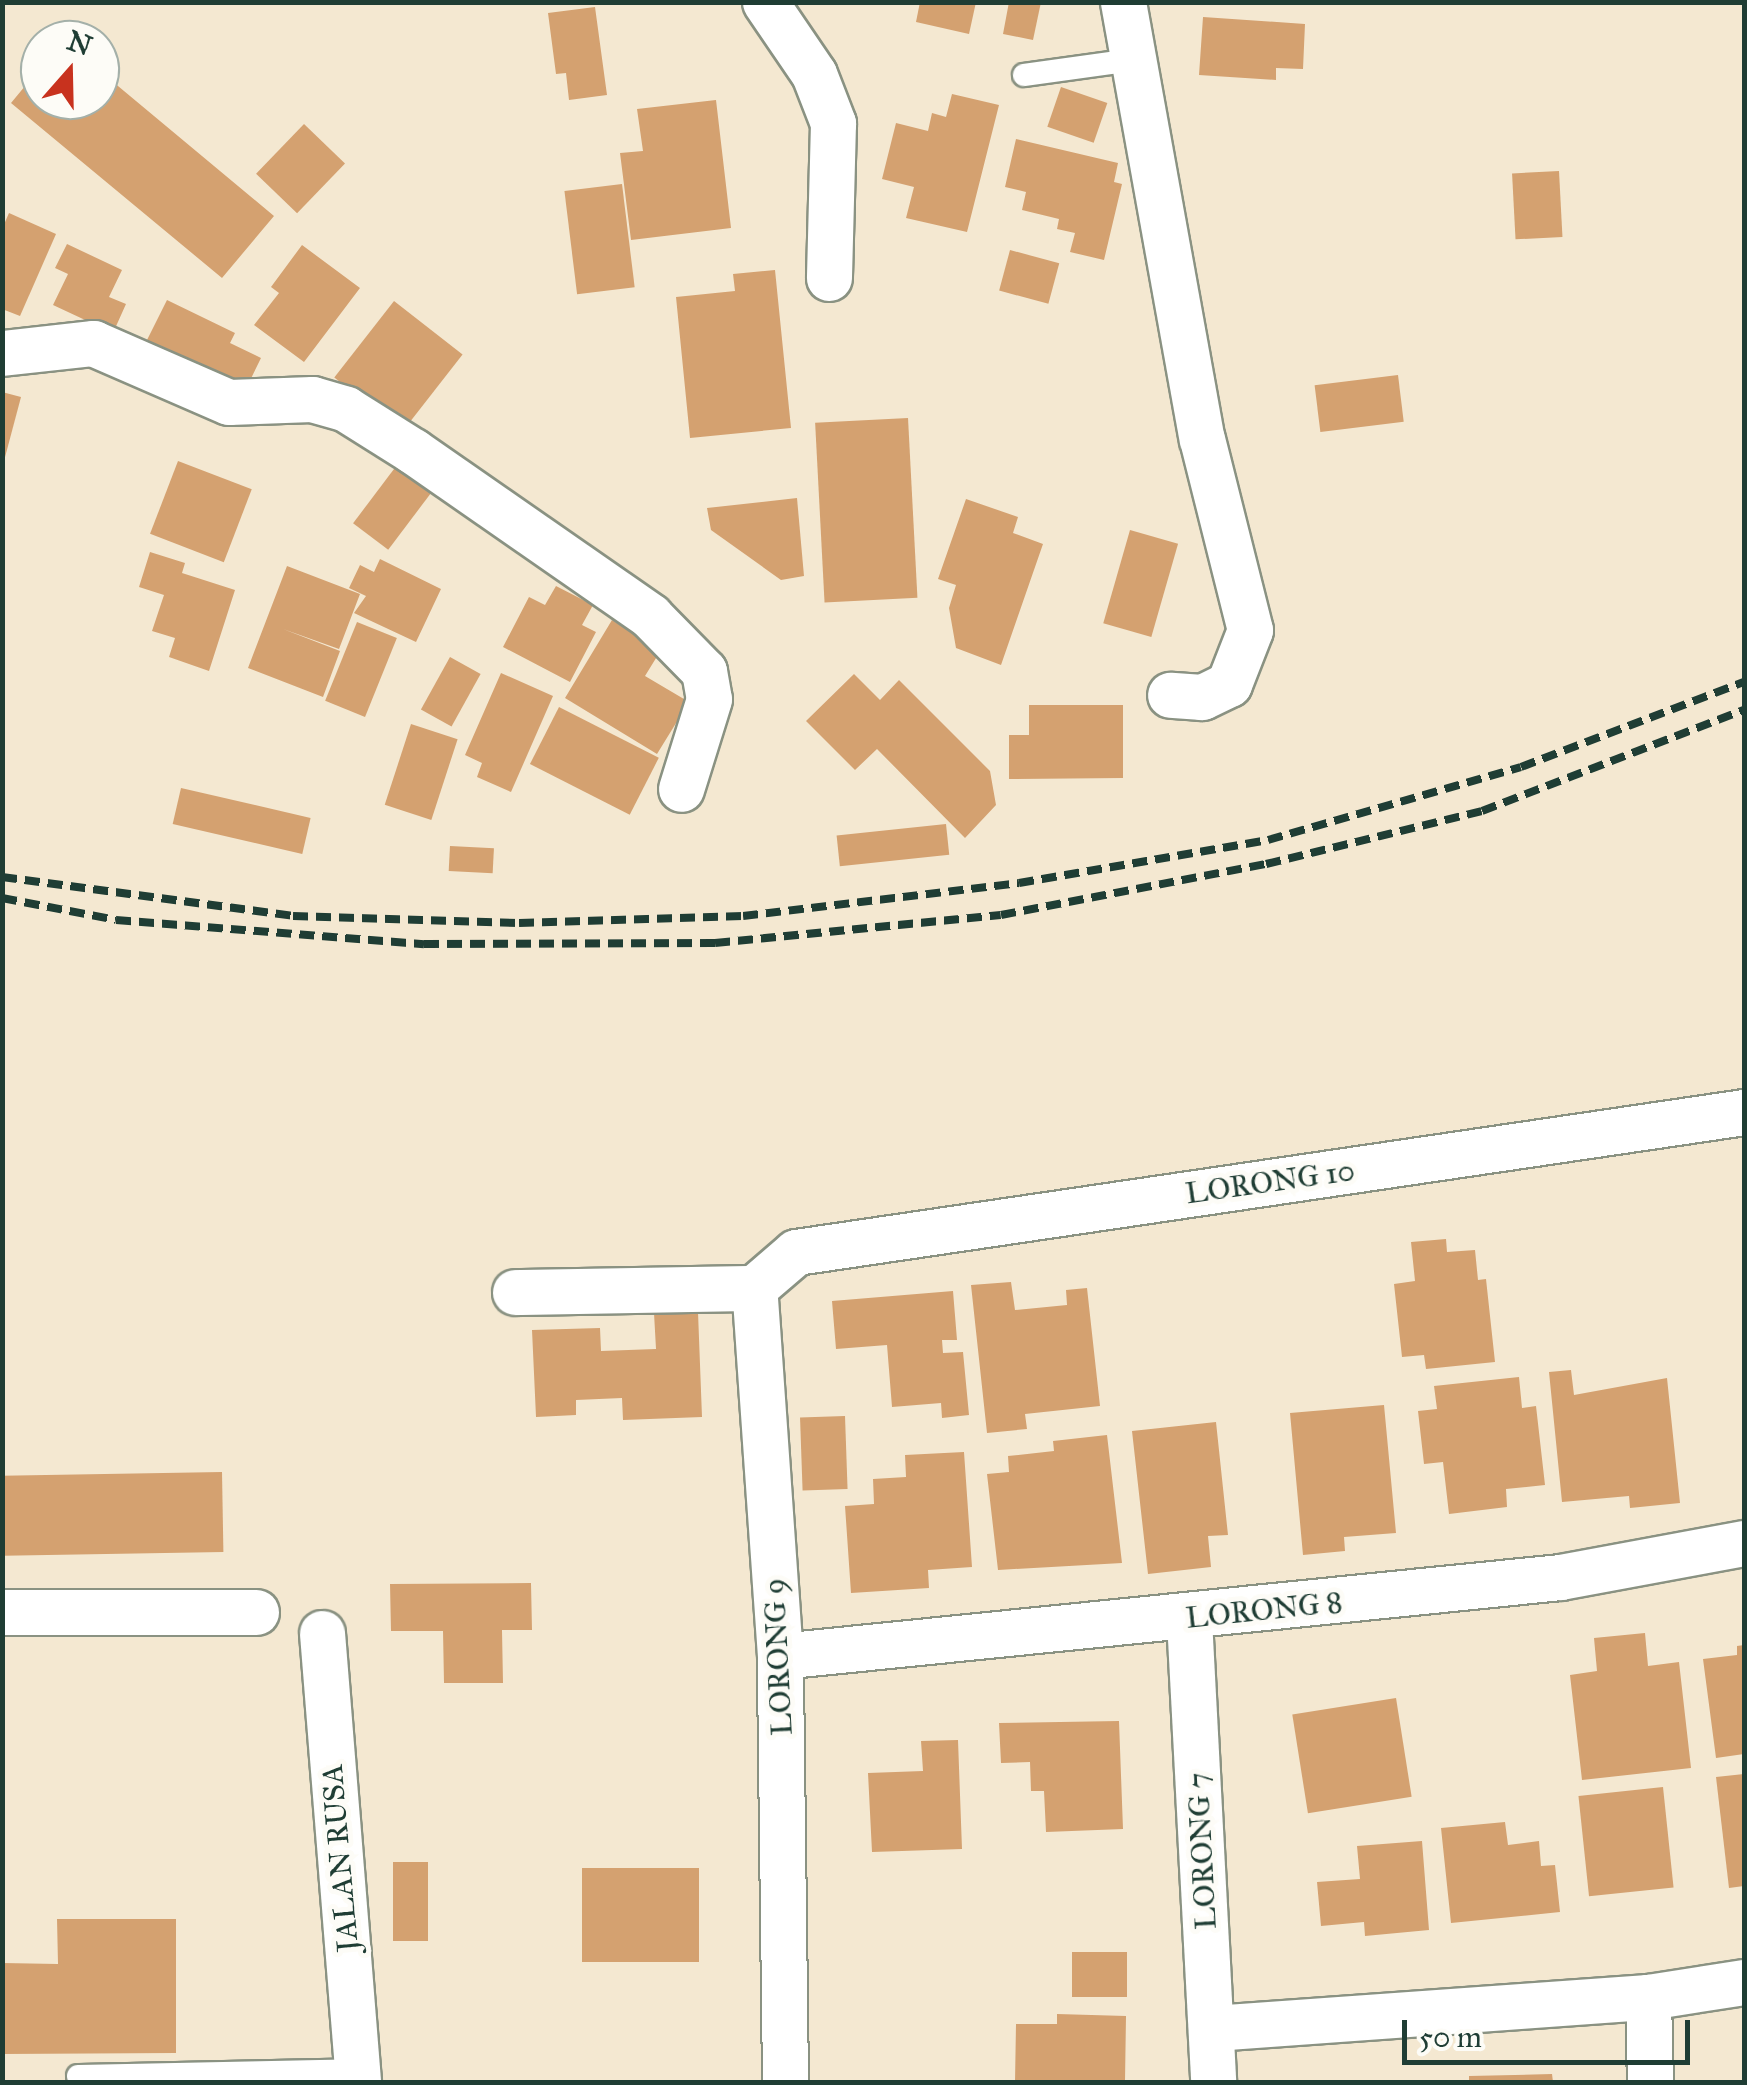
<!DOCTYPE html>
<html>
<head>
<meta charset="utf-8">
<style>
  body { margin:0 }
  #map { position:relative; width:1747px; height:2085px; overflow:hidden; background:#f4e8d1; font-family:"IM FELL Great Primer",serif }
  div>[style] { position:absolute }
  .building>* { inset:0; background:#d4a170; transform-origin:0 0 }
  .roads { filter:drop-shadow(2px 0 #8a9282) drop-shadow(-2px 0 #8a9282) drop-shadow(0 2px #8a9282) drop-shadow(0 -2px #8a9282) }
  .lane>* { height:22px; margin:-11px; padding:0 11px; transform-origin:11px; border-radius:11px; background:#fff }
  .street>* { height:45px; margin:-22.5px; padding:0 22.5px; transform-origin:22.5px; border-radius:22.5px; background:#fff }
  .rail>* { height:8px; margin-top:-4px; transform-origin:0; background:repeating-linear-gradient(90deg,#1f3d34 0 15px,transparent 0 23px) }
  span { translate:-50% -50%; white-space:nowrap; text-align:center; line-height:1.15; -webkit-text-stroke:10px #fdfcf7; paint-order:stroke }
  .street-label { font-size:30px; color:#1f3d34 }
  .frame { position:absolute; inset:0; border:5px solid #1f3d34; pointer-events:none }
  .north { position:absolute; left:20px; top:20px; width:100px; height:100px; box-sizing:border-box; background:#fdfcf7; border:2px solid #a4b0a9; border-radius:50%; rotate:20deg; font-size:28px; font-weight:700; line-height:40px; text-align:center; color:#1f3d34 }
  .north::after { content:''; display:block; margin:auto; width:35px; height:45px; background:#c8321e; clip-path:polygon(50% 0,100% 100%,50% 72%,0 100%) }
  .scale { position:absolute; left:1402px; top:2020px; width:288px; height:45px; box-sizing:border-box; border:5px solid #1f3d34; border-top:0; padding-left:12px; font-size:30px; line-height:35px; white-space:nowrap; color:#1f3d34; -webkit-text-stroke:8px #fdfcf7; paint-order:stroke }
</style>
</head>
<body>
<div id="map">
  <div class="building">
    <div style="clip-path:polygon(920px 2px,976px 2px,969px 34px,916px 22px)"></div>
    <div style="clip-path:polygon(1009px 2px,1041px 2px,1033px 40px,1003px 34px)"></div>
    <div style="clip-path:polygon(595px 7px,607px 95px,569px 100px,566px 73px,556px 74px,548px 13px)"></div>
    <div style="clip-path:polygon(1203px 17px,1305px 24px,1303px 69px,1276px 68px,1276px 80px,1199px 75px)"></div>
    <div style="clip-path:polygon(40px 68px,40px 100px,100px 100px,100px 71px,274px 216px,222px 278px,11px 103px)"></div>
    <div style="left:1061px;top:87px;width:49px;height:42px;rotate:19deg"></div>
    <div style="clip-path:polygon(952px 94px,999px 105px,967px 232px,906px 218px,914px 187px,882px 179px,896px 123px,928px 131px,932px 113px,946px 117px)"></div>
    <div style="clip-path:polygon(716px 100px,731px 228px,631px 240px,620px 153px,643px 151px,637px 109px)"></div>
    <div style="left:304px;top:124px;width:57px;height:69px;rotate:44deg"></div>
    <div style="clip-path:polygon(1016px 139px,1118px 163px,1114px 182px,1122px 184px,1104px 260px,1070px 252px,1075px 233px,1057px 229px,1059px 219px,1022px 210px,1026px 192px,1005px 187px)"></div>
    <div style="left:1559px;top:171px;width:66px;height:47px;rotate:87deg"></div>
    <div style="left:622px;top:184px;width:104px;height:58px;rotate:83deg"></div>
    <div style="clip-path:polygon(9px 213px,56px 234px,20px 316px,2px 309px,2px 229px)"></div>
    <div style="clip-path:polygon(67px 244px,122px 270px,109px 297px,126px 304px,113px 333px,53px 305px,68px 274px,55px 268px)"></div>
    <div style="clip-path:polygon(302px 245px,360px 288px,304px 362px,254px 325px,279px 293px,271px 287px)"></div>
    <div style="left:1010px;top:250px;width:51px;height:42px;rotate:15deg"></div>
    <div style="clip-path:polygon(775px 270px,791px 428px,690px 438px,676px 297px,735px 291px,733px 274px)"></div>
    <div style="clip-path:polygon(167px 300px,235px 333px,230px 343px,261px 358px,241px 399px,141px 352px)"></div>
    <div style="left:394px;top:301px;width:87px;height:97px;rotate:38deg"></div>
    <div style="left:1398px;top:375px;width:47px;height:84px;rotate:83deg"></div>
    <div style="clip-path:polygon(2px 392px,21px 397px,4px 461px,2px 461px)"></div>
    <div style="left:908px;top:418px;width:180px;height:93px;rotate:87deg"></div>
    <div style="left:178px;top:461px;width:79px;height:78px;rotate:21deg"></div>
    <div style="left:397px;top:465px;width:44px;height:73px;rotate:37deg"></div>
    <div style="clip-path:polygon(797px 498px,804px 576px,781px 580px,711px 530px,707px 508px)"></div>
    <div style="clip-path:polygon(966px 499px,1018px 517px,1013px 533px,1043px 544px,1001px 665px,956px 648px,949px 608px,956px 585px,938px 579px)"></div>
    <div style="left:1130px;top:530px;width:50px;height:97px;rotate:16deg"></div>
    <div style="clip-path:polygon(150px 552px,185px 563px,182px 573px,235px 590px,209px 671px,169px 657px,175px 638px,152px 631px,164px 595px,139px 587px)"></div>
    <div style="clip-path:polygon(380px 559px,441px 589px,416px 642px,354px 613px,366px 596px,349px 588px,360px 565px,374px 572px)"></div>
    <div style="clip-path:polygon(287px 566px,360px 594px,339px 649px,283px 629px,340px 651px,323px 697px,248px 668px)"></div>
    <div style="clip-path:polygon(556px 586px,593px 605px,582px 625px,596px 632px,570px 682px,503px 647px,529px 597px,545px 605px)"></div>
    <div style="clip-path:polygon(612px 620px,661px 650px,645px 676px,689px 702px,657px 754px,565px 698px)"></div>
    <div style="left:357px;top:622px;width:43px;height:85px;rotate:22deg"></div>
    <div style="left:450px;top:657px;width:35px;height:60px;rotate:29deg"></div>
    <div style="clip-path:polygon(501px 673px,553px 696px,511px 792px,477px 777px,482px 763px,465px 755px)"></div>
    <div style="clip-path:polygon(854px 674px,880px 700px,899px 680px,990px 771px,996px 805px,965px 838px,877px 749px,855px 770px,806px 721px)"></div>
    <div style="clip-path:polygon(1029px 705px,1123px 705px,1123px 778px,1009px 779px,1009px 735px,1029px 735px)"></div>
    <div style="left:559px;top:707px;width:112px;height:64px;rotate:27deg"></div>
    <div style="left:411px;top:724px;width:49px;height:85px;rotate:18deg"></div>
    <div style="left:181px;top:788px;width:133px;height:37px;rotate:13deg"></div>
    <div style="left:946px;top:824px;width:31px;height:110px;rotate:84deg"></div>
    <div style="left:450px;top:846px;width:44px;height:25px;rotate:3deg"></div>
    <div style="clip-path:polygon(1446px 1239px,1447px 1252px,1475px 1250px,1478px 1280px,1486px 1279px,1495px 1362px,1426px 1369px,1424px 1355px,1402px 1357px,1394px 1284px,1415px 1281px,1411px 1242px)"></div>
    <div style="clip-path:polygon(1011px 1282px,1015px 1310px,1067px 1305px,1066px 1290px,1087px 1288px,1100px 1406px,1025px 1414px,1027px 1429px,987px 1433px,971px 1285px)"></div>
    <div style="clip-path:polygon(953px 1291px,957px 1340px,942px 1340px,943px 1353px,963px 1352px,969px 1415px,942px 1418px,941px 1403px,892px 1407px,887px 1345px,836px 1349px,832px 1301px)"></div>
    <div style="clip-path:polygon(698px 1312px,702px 1417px,623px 1420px,622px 1398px,576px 1400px,576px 1415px,536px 1417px,532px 1330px,600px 1328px,601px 1351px,656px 1349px,654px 1313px)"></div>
    <div style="clip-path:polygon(1571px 1370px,1574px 1395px,1667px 1378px,1680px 1503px,1630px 1508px,1629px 1496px,1562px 1502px,1549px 1372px)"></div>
    <div style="clip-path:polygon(1519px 1377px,1522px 1408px,1536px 1406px,1545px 1485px,1506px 1489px,1507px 1507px,1449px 1514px,1443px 1462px,1424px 1464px,1418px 1411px,1437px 1409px,1434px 1386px)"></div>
    <div style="clip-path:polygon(1384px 1405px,1396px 1533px,1344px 1537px,1345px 1551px,1303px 1555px,1290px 1413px)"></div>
    <div style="left:845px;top:1416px;width:73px;height:45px;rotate:88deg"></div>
    <div style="clip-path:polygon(1216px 1422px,1228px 1535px,1208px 1536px,1211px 1567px,1148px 1574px,1132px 1431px)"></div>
    <div style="clip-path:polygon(1107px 1435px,1122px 1563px,998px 1570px,987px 1474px,1009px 1472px,1008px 1456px,1054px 1451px,1053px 1441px)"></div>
    <div style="clip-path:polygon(964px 1452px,972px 1567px,928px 1570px,929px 1588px,851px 1593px,845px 1506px,874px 1504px,873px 1479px,906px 1477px,905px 1455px)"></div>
    <div style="left:222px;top:1472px;width:80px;height:220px;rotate:89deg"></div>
    <div style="clip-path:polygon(531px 1583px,532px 1630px,502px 1630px,503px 1683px,444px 1683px,443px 1631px,391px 1631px,390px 1584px)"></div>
    <div style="clip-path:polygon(1645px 1633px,1648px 1666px,1679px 1662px,1691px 1768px,1582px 1780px,1570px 1675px,1597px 1671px,1594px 1638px)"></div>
    <div style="clip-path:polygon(1744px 1645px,1744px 1754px,1716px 1758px,1703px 1659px,1737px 1655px,1737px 1646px)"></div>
    <div style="left:1396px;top:1698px;width:100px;height:105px;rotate:81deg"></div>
    <div style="clip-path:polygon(1119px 1721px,1123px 1829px,1046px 1832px,1044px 1791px,1031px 1791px,1030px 1762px,1001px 1763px,999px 1723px)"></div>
    <div style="clip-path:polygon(958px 1740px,962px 1849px,872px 1852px,868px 1773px,923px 1771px,921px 1741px)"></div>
    <div style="clip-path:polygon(1744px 1774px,1744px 1886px,1729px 1888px,1716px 1777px)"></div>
    <div style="left:1663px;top:1787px;width:101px;height:85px;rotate:84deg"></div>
    <div style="clip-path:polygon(1505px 1822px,1508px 1845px,1539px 1841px,1541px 1866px,1555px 1865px,1560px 1912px,1451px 1923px,1441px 1828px)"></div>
    <div style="clip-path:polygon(1422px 1841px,1429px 1930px,1365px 1936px,1364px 1922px,1321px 1926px,1317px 1882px,1360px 1879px,1357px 1846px)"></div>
    <div style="left:393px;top:1862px;width:35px;height:79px"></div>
    <div style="left:582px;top:1868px;width:117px;height:94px"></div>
    <div style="clip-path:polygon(57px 1919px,176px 1919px,176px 2053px,2px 2054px,2px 1963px,58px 1964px)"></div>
    <div style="left:1072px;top:1952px;width:55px;height:45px"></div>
    <div style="clip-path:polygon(1057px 2014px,1126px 2016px,1125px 2082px,1015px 2082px,1016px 2024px,1057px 2024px)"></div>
    <div style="clip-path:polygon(1552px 2074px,1553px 2082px,1469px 2082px,1469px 2076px)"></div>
  </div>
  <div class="roads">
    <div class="lane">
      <div style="left:1024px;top:75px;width:109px;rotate:-7.9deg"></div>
      <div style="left:78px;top:2076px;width:279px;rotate:-1.2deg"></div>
    </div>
    <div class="street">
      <div style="left:765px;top:2px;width:87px;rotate:55.8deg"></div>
      <div style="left:814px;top:74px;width:53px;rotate:68.8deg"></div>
      <div style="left:833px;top:123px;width:155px;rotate:91.5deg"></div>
      <div style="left:1123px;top:2px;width:444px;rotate:79.8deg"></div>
      <div style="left:1202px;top:439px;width:197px;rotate:75.9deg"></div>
      <div style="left:1250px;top:630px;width:58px;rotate:111.3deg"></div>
      <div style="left:1229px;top:684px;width:30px;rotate:154deg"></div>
      <div style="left:1202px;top:697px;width:32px;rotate:-176deg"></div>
      <div style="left:2px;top:353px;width:92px;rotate:-6.3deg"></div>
      <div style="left:93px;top:343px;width:148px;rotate:23.5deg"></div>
      <div style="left:229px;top:402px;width:83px;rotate:-2.1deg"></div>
      <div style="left:312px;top:399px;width:35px;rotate:16deg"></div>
      <div style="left:346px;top:409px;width:79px;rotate:32.1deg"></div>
      <div style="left:413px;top:451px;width:289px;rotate:34.8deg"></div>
      <div style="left:650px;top:616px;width:77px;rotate:45.5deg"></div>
      <div style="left:704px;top:671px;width:28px;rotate:80deg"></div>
      <div style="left:709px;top:699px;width:94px;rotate:107.3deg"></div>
      <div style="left:515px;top:1292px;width:239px;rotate:-1deg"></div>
      <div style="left:2px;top:1612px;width:254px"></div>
      <div style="left:1189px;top:1619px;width:464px;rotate:87deg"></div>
      <div style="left:322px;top:1633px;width:450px;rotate:85.4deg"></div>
      <div style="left:780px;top:1656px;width:784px;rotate:-5.78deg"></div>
      <div style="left:1560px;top:1577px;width:187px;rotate:-10.5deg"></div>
      <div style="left:1648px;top:1997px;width:85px;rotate:88.7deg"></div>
      <div style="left:1213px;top:2028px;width:436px;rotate:-4.1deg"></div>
      <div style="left:1648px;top:1997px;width:97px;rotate:-8.9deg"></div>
      <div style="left:785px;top:2082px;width:426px;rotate:-90.7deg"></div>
      <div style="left:780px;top:1656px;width:369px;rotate:-94deg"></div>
      <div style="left:754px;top:1288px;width:55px;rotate:-40.6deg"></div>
      <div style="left:796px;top:1252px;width:958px;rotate:-8.4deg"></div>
    </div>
  </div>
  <div class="rail">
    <div style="left:2px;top:877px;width:294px;rotate:7.6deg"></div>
    <div style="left:293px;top:916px;width:226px;rotate:1.8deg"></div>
    <div style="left:519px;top:923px;width:224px;rotate:-1.8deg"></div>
    <div style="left:743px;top:916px;width:278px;rotate:-6.8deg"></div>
    <div style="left:1019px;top:883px;width:253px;rotate:-9.8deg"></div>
    <div style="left:1268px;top:840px;width:263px;rotate:-16.1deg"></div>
    <div style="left:1521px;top:767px;width:239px;rotate:-20.9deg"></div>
    <div style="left:2px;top:898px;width:116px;rotate:10.9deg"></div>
    <div style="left:116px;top:920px;width:309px;rotate:4.5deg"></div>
    <div style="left:424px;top:944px;width:291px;rotate:-0.2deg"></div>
    <div style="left:715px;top:943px;width:287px;rotate:-5.6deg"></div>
    <div style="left:1001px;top:915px;width:270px;rotate:-10.9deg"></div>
    <div style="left:1266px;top:864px;width:222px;rotate:-13.8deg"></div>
    <div style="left:1482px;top:811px;width:281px;rotate:-21.1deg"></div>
  </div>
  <div class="street-label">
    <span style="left:1270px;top:1182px;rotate:-8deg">LORONG 10</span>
    <span style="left:1264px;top:1610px;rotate:-6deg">LORONG 8</span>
    <span style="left:778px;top:1657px;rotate:-93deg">LORONG 9</span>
    <span style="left:1202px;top:1851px;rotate:-93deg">LORONG 7</span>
    <span style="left:340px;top:1858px;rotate:-95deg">JALAN RUSA</span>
  </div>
  <div class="frame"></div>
  <div class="north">N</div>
  <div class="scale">50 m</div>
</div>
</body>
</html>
